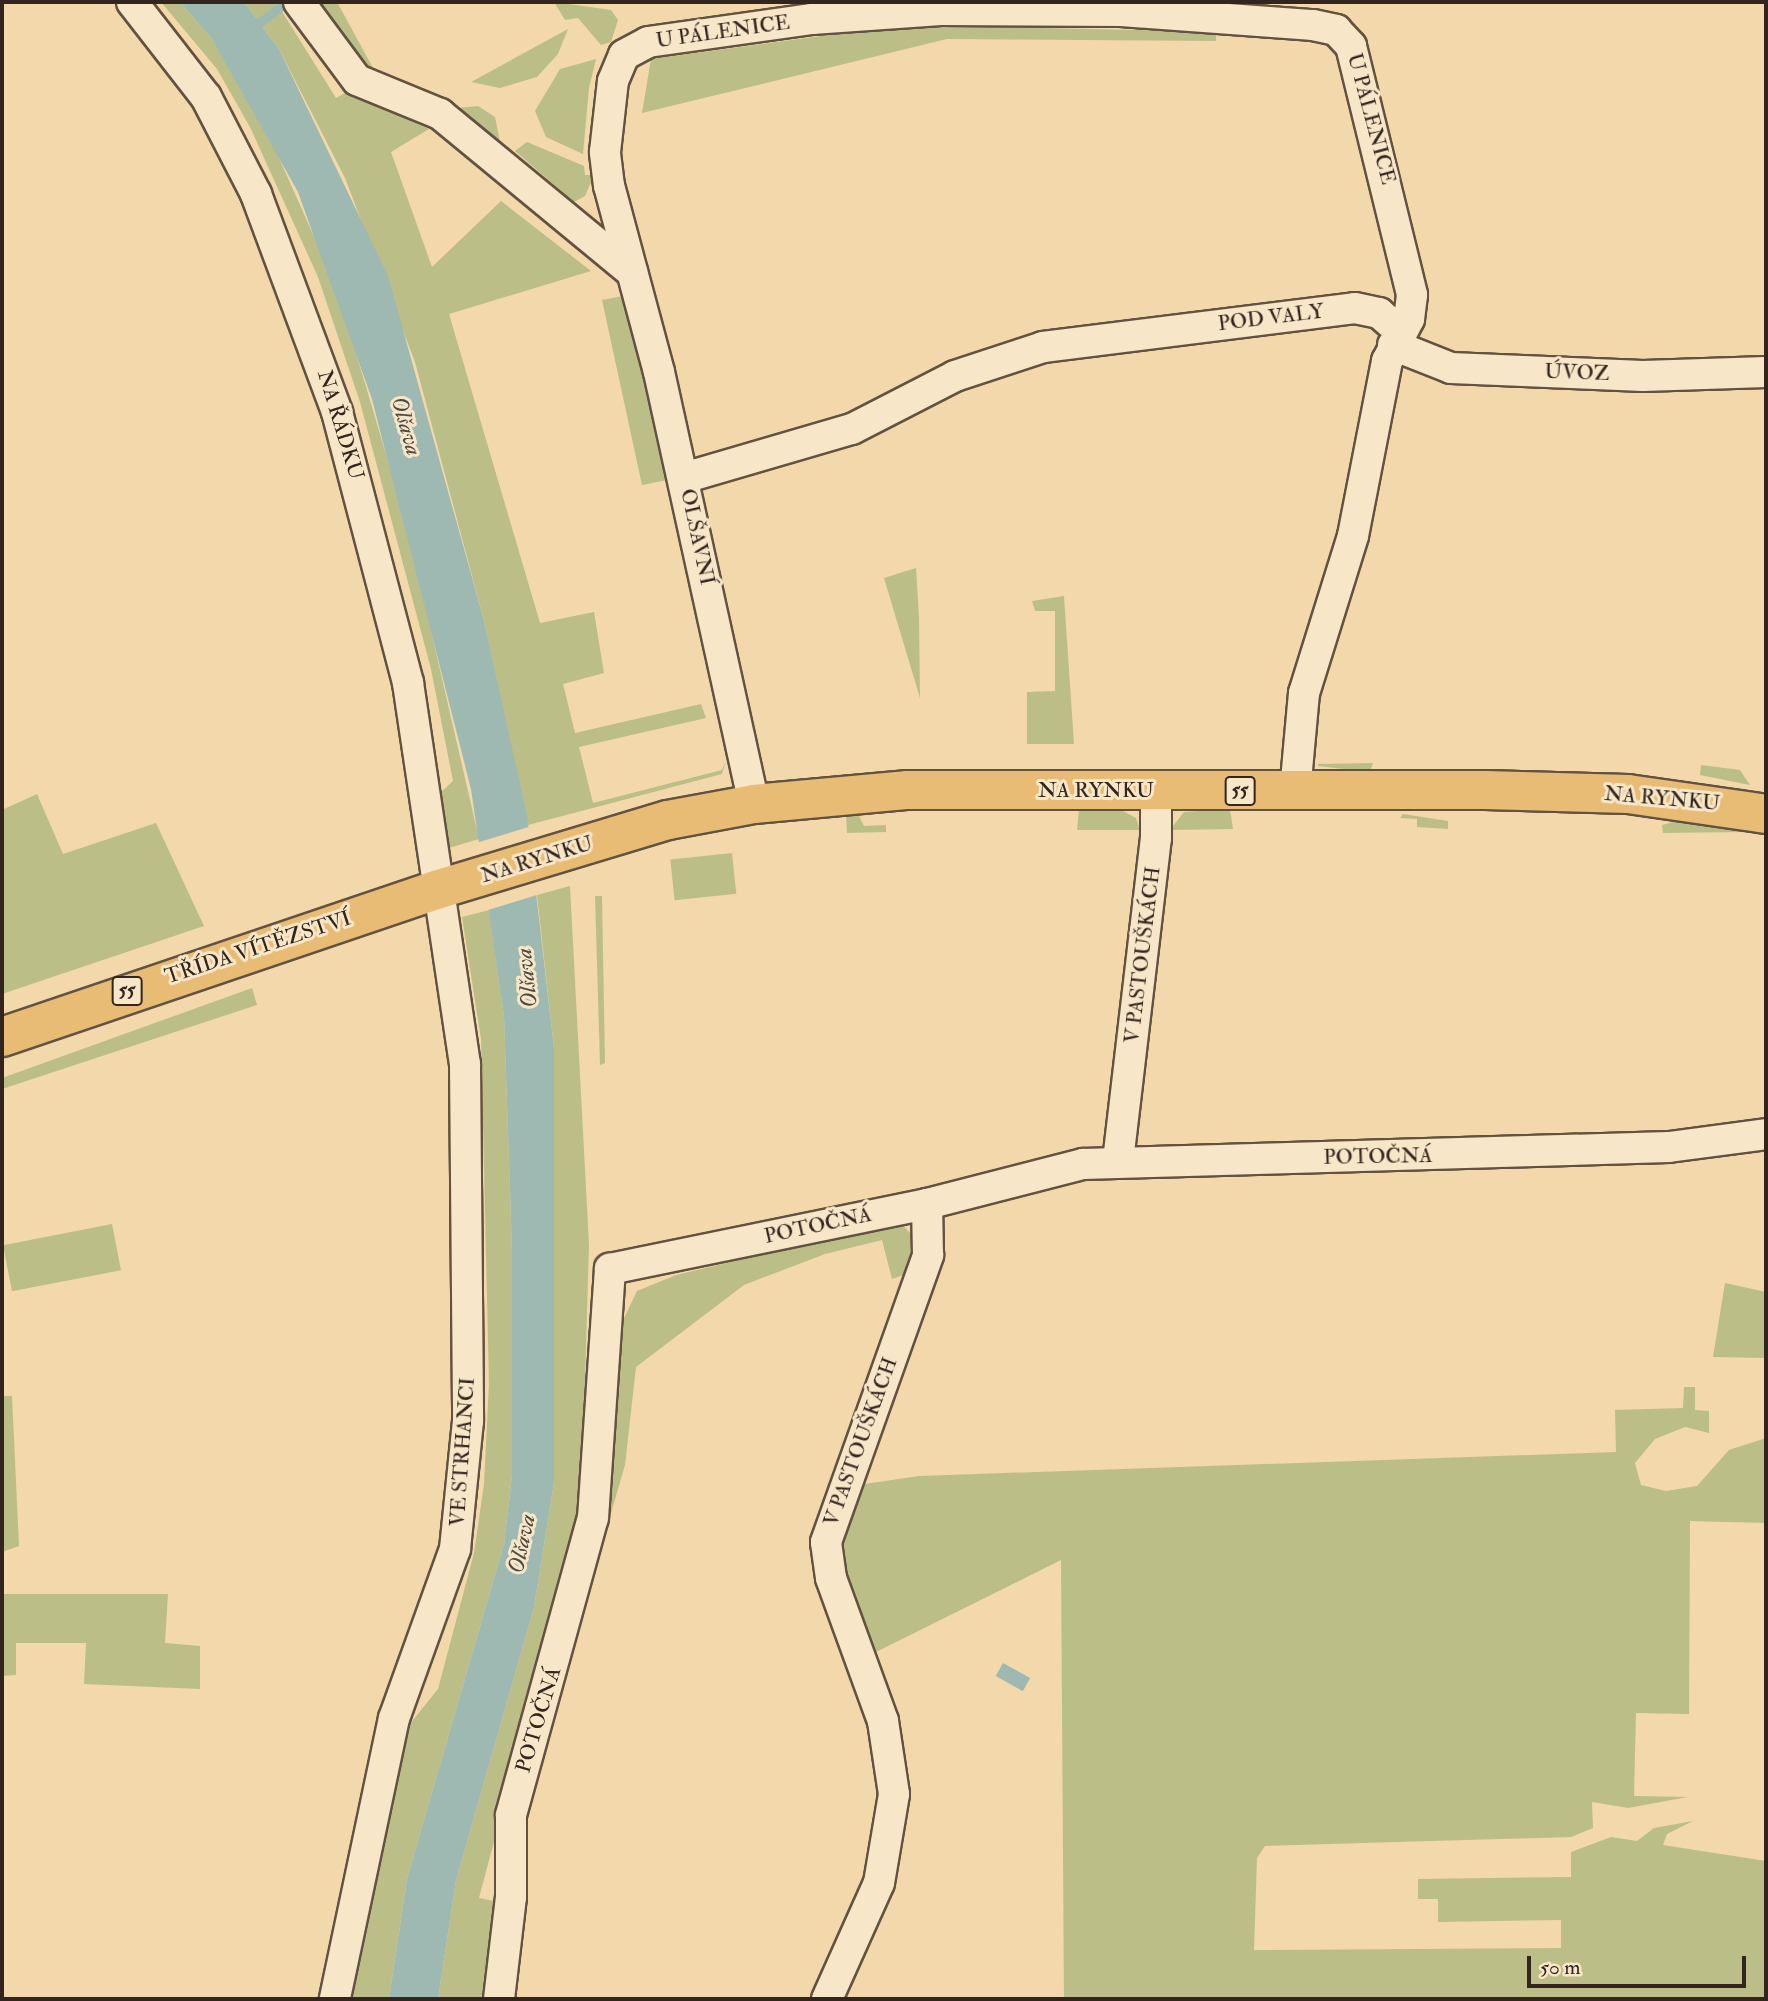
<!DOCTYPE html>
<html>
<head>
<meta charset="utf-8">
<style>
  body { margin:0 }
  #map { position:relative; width:1768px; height:2001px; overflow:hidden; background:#f2d8aa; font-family:"IM FELL Double Pica",serif }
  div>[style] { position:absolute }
  .green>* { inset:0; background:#bcbe87; transform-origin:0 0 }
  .water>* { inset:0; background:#9eb8b2; transform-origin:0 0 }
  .pier>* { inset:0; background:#f2d8aa }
  .stream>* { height:9px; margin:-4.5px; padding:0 4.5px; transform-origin:4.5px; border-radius:4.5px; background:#9eb8b2 }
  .roads { filter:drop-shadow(2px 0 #625241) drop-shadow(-2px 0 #625241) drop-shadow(0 2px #625241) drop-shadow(0 -2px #625241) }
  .street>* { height:30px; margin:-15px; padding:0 15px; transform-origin:15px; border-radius:15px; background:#f7e6c8 }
  .primary>* { height:38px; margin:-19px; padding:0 19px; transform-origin:19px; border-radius:19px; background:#e9bc75 }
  span { translate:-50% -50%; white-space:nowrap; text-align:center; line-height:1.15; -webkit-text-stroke:6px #f7e6c8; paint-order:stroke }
  .shield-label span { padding:2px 5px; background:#f7e6c8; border:2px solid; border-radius:5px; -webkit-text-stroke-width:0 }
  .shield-label { font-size:19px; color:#32251e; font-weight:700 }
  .street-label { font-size:21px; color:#32251e }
  .water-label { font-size:23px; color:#4d4a43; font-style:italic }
  .frame { position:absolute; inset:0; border:4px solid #32251e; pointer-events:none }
  .scale { position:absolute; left:1527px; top:1956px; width:219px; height:32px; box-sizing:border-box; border:4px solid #32251e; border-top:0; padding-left:9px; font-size:21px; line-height:24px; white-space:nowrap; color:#32251e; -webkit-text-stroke:5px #f7e6c8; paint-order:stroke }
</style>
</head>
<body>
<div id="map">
  <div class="green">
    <div style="clip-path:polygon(161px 2px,180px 2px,212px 39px,267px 131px,336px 286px,405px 518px,479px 839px,449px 848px,440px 793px,453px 781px,431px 669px,360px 402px,318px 277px,251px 129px,217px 69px)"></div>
    <div style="clip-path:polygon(244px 2px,276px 2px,336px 98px,347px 92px,429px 129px,391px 152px,432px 267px,501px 201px,591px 271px,449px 314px,540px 623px,594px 612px,604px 673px,563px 684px,575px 733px,701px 704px,706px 718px,579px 747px,593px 803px,722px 770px,726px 760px,722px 774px,528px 825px,483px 617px,415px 362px,345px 178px,279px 49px)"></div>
    <div style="clip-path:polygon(314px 2px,337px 2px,373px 68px,357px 61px)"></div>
    <div style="clip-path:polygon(554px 2px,611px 10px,618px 20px,611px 42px,601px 45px,578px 18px,565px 20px)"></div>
    <div style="clip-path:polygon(938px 20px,940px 26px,1187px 31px,1216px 34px,1216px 41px,947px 39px,642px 113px,651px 59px)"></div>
    <div style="clip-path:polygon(568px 29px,558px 54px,537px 77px,500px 88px,471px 82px)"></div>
    <div style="clip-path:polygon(596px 59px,589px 88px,583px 154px,546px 137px,535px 111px,560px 69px)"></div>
    <div style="clip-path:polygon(478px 106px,495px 117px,500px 142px,458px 108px)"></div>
    <div style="clip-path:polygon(527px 142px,584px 166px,585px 175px,594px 175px,585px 196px,572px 203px,562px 199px,565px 194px,515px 151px)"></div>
    <div style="clip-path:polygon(623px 296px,672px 479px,642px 485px,602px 300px)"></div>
    <div style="clip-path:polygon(916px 568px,919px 617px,920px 698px,884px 578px)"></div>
    <div style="clip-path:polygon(1064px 596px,1074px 744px,1027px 744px,1027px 692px,1055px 691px,1055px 611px,1035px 611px,1032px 601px)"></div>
    <div style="clip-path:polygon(1373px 763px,1370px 772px,1318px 766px,1318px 764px)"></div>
    <div style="clip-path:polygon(1701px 765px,1740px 770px,1750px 785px,1700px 775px)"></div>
    <div style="clip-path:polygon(37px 794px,63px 854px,156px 823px,204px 926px,2px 994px,2px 810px)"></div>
    <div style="clip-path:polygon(1079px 809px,1121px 810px,1136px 818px,1140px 830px,1077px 830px)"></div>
    <div style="clip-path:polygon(1230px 809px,1233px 829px,1170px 830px,1184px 812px)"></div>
    <div style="clip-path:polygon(858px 814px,864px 826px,886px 825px,886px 832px,847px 833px,846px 815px)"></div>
    <div style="clip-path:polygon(1403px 814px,1448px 821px,1448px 829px,1417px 827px,1417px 819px,1400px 818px)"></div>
    <div style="clip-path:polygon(1685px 819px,1743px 832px,1663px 833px,1662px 825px)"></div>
    <div style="left:732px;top:853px;width:41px;height:62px;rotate:84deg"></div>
    <div style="clip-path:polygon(570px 886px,589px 1245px,581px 1515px,479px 1898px,499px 1902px,483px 1999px,438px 1999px,456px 1880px,534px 1607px,554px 1483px,554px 1048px,537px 895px)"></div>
    <div style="clip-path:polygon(595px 896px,602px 896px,605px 1063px,600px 1065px)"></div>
    <div style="clip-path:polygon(489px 910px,504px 1016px,512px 1249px,512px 1475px,504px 1544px,407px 1879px,389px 1999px,346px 1999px,384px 1809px,409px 1725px,438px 1689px,474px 1553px,484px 1484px,489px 1384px,481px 1039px,462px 917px)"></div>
    <div style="clip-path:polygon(252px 988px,257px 1005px,2px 1089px,2px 1078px)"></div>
    <div style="clip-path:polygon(900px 1222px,920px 1244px,906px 1274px,892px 1279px,882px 1240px,825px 1254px,744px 1285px,636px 1367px,625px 1465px,594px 1572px,618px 1331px,637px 1291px,676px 1275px)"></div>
    <div style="left:112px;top:1224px;width:47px;height:111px;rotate:79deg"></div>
    <div style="clip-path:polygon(1725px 1283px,1766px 1292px,1766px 1358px,1713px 1357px)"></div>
    <div style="clip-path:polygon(1684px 1387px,1695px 1387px,1695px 1410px,1709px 1411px,1709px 1433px,1685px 1427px,1655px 1439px,1635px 1463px,1641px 1485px,1666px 1491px,1697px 1486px,1729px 1450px,1766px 1438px,1766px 1523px,1690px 1521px,1689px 1714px,1636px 1713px,1634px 1796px,1688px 1797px,1628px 1808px,1592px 1802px,1593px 1828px,1571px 1837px,1265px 1846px,1257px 1858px,1254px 1950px,1561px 1948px,1561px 1920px,1438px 1922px,1438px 1899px,1418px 1899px,1418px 1879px,1571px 1877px,1571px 1852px,1611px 1837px,1637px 1841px,1654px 1828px,1693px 1821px,1667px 1834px,1663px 1845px,1766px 1861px,1766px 1999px,1064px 1999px,1061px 1560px,870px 1655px,836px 1556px,851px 1486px,919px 1476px,1616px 1452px,1615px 1410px,1683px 1408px)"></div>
    <div style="clip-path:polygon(2px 1396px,12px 1396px,19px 1546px,2px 1552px)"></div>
    <div style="clip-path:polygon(2px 1594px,168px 1594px,165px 1643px,200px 1646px,200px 1689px,84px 1684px,86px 1643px,16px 1643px,16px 1675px,2px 1676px)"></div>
  </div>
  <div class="water">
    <div style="clip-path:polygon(180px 2px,244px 2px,279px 49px,388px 276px,483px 617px,527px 815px,554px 1048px,554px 1483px,534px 1607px,456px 1880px,438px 1999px,389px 1999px,407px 1879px,504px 1544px,512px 1475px,512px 1249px,504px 1016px,471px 789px,372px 399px,298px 192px,212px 39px)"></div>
    <div style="left:1003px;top:1663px;width:31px;height:15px;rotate:29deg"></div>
  </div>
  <div class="pier">
    <div style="clip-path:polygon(532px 826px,540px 894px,485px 911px,476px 843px)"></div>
  </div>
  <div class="stream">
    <div style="left:252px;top:28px;width:44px;rotate:-36.6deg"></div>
  </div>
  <div class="roads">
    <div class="street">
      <div style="left:132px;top:2px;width:120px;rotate:52.1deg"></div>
      <div style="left:206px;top:97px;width:109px;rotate:62.7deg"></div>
      <div style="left:256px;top:194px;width:233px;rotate:69.6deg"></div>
      <div style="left:337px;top:412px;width:280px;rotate:75.3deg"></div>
      <div style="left:408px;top:683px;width:385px;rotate:81.5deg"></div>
      <div style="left:465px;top:1064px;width:357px;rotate:89.5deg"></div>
      <div style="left:468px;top:1421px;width:129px;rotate:95.8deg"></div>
      <div style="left:455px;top:1549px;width:180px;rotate:109.8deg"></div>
      <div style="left:394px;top:1718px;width:287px;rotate:101.9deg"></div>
      <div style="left:299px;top:2px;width:97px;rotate:53.4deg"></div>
      <div style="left:357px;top:80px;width:90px;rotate:22.3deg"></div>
      <div style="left:440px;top:114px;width:249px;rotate:39.5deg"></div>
      <div style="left:1393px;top:345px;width:62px;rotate:21.6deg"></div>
      <div style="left:1451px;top:368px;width:192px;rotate:2.4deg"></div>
      <div style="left:1643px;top:376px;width:123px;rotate:-1.9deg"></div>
      <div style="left:684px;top:478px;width:175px;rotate:-16.3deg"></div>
      <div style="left:852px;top:429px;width:116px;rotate:-27.2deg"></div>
      <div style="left:955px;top:376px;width:93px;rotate:-18.2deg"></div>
      <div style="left:1043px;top:347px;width:314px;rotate:-7.1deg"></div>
      <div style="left:1355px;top:308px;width:25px;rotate:12deg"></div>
      <div style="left:1379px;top:313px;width:30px;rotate:41deg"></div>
      <div style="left:754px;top:804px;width:442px;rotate:-102.4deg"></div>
      <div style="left:659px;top:372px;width:193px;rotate:-105deg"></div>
      <div style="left:609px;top:186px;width:34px;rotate:-97deg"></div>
      <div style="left:605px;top:152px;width:71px;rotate:-83.6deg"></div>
      <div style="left:613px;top:81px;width:28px;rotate:-67deg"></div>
      <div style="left:624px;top:55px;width:27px;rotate:-28deg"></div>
      <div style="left:648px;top:42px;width:166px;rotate:-8deg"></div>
      <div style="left:812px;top:19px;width:129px;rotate:-4deg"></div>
      <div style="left:941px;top:10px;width:180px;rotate:0.3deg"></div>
      <div style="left:1121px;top:11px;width:193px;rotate:4.2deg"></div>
      <div style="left:1313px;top:25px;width:24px;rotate:12deg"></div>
      <div style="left:1336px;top:30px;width:22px;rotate:47deg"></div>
      <div style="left:1351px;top:46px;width:256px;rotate:76.2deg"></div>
      <div style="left:1412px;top:295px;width:24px;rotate:97deg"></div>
      <div style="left:1409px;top:319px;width:47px;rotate:117.6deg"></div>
      <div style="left:1387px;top:361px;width:178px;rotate:101deg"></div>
      <div style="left:1353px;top:536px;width:164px;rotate:107.3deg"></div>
      <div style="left:1304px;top:693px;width:98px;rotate:95.2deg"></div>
      <div style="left:1118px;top:1161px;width:325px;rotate:-83.3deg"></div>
      <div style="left:1156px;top:838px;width:47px;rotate:-90deg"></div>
      <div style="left:499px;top:1999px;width:103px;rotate:-83.3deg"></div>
      <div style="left:511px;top:1897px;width:82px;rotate:-90deg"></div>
      <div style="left:511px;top:1815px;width:308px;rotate:-74.6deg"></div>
      <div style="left:593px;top:1518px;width:250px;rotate:-86.1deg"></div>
      <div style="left:610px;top:1269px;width:324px;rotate:-11.6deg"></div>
      <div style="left:927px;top:1204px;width:161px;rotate:-14.4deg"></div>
      <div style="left:1083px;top:1164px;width:586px;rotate:-1.66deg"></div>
      <div style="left:1669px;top:1147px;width:98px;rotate:-7.6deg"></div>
      <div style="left:827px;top:1999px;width:127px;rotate:-65.9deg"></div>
      <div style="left:879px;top:1883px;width:90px;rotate:-80.4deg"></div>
      <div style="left:894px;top:1794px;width:74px;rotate:-98.6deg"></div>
      <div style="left:883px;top:1721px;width:152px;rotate:-110deg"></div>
      <div style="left:831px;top:1578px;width:36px;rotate:-98deg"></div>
      <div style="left:826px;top:1542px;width:305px;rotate:-70.4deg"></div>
      <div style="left:928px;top:1255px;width:51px;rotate:-91.1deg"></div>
    </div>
    <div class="primary">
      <div style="left:2px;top:1037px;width:458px;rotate:-18.7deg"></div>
      <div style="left:436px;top:890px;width:242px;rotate:-16.8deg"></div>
      <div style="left:668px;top:820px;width:87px;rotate:-10.5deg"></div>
      <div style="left:754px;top:804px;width:155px;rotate:-5.2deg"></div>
      <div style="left:908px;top:790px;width:577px"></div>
      <div style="left:1485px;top:790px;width:143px;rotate:1.6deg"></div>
      <div style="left:1628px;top:794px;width:139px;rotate:8.2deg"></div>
    </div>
  </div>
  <div class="shield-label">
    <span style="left:1240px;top:791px">55</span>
    <span style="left:127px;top:991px">55</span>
  </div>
  <div class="street-label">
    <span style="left:723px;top:32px;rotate:-8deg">U PÁLENICE</span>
    <span style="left:1371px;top:119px;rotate:75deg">U PÁLENICE</span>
    <span style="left:1271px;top:318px;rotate:-7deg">POD VALY</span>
    <span style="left:1577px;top:373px;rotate:2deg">ÚVOZ</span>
    <span style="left:340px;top:425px;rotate:73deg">NA ŘÁDKU</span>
    <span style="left:697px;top:537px;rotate:78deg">OLŠAVNÍ</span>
    <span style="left:1096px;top:791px">NA RYNKU</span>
    <span style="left:1662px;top:799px;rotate:5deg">NA RYNKU</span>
    <span style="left:537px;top:860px;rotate:-17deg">NA RYNKU</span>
    <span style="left:258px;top:948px;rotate:-18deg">TŘÍDA VÍTĚZSTVÍ</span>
    <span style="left:1143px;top:955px;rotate:-83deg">V PASTOUŠKÁCH</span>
    <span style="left:1378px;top:1157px;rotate:-1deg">POTOČNÁ</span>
    <span style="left:818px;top:1226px;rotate:-12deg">POTOČNÁ</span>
    <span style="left:861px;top:1442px;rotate:-70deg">V PASTOUŠKÁCH</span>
    <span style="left:463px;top:1452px;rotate:-86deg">VE STRHANCI</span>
    <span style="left:539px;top:1720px;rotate:-73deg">POTOČNÁ</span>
  </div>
  <div class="water-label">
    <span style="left:406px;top:426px;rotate:74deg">Olšava</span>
    <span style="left:527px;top:978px;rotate:-96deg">Olšava</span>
    <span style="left:522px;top:1544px;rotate:-78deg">Olšava</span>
  </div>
  <div class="frame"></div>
  <div class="scale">50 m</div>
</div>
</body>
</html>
